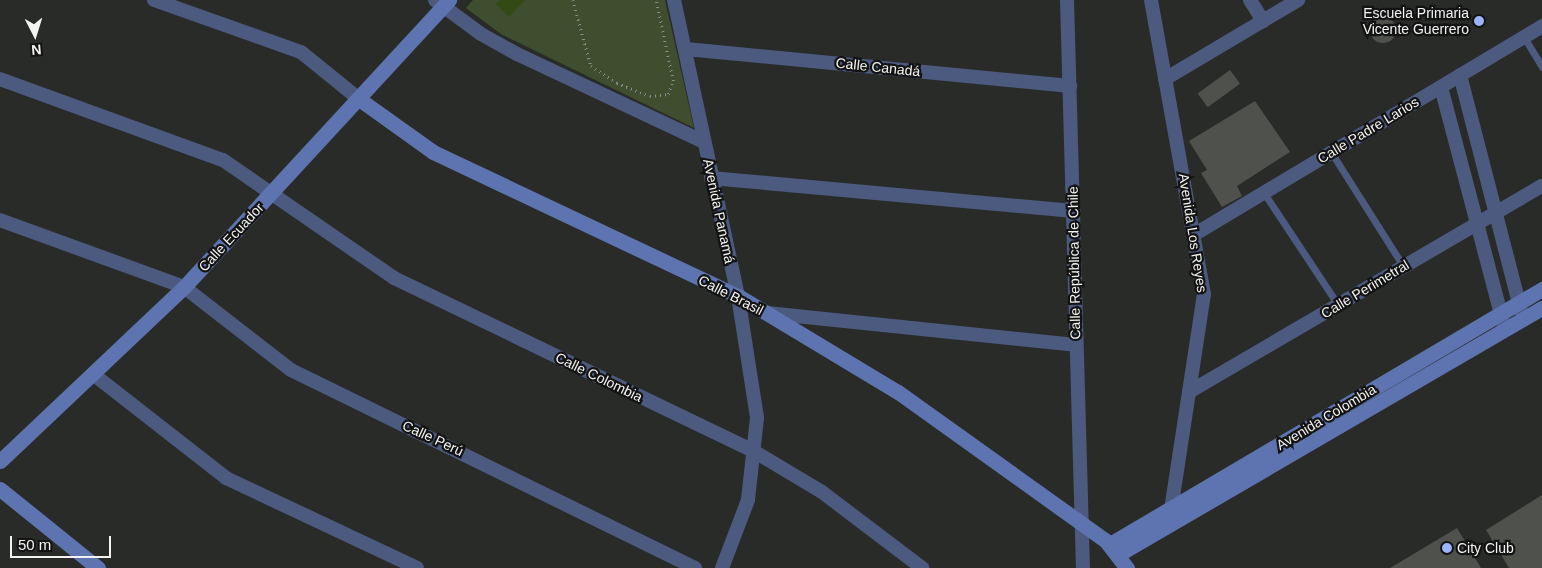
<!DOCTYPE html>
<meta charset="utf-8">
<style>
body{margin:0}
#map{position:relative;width:1542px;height:568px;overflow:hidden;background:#292b28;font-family:Arial,sans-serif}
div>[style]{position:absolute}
.green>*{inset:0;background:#3f4e2e}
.water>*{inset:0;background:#344a14}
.building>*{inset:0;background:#4f514d;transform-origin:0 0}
.round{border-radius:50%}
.path>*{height:2.5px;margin-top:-1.25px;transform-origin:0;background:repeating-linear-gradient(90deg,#8c8d8b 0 1px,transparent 0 5px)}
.lane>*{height:7px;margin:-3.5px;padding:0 3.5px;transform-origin:3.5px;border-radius:3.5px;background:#4c5a80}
.street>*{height:14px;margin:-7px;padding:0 7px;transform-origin:7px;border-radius:7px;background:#4c5a80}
.secondary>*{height:15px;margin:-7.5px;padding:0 7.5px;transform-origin:7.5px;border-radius:7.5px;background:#5e74b0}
.dots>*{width:14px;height:14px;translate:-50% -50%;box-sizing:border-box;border:2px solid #121312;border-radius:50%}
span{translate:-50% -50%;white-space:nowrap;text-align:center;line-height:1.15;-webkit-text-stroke:4.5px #121312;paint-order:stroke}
.poi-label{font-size:14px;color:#f3f4f2}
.right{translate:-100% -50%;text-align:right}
.left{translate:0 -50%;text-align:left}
.street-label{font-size:14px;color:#f3f4f2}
.north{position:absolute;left:10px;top:10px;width:50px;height:50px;-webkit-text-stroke:4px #121312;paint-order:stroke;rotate:175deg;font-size:14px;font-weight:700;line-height:20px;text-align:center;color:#f3f4f2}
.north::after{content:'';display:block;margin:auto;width:18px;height:22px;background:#f3f4f2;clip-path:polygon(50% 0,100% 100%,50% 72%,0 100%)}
.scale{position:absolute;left:10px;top:536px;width:101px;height:22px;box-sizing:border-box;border:2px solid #f3f4f2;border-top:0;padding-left:6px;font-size:15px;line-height:18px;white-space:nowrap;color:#f3f4f2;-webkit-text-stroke:4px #121312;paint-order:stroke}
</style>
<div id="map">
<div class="green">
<div style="clip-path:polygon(473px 0,665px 0,694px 128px,501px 34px,466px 8px)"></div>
</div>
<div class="water">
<div style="clip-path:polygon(500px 0,525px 0,509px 17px,496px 4px)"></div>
</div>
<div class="building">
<div class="round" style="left:1370px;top:17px;width:26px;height:26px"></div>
<div style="left:1230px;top:70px;width:17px;height:40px;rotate:54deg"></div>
<div style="clip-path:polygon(1255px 101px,1290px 152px,1237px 186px,1242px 196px,1222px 207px,1201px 173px,1207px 170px,1189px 141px)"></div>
<div style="clip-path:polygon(1542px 495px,1542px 568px,1509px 568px,1486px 530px)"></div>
<div style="clip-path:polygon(1457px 528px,1481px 568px,1390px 568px)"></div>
</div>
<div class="path">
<div style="left:573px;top:0;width:68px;rotate:74.7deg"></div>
<div style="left:591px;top:66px;width:31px;rotate:33deg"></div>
<div style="left:617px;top:83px;width:35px;rotate:22deg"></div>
<div style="left:650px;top:96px;width:18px;rotate:-6deg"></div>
<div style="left:668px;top:94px;width:14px;rotate:-69deg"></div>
<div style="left:673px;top:81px;width:83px;rotate:-101.9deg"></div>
</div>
<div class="lane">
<div style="left:1524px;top:37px;width:35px;rotate:59deg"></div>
<div style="left:1331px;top:152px;width:135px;rotate:57.7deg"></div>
<div style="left:1264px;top:193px;width:134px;rotate:56.5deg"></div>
</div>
<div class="street">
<div style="left:154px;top:0;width:156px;rotate:19.5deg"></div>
<div style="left:301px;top:52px;width:75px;rotate:39deg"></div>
<div style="left:435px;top:0;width:57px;rotate:36.5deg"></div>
<div style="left:481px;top:34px;width:41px;rotate:29.1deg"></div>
<div style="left:517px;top:54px;width:207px;rotate:25.2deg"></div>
<div style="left:674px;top:0;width:303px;rotate:77.8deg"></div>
<div style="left:738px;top:296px;width:123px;rotate:81.1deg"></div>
<div style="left:757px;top:418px;width:82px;rotate:96.3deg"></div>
<div style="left:748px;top:500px;width:73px;rotate:110.9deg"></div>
<div style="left:1067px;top:0;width:568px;rotate:88.39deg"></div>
<div style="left:1151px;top:0;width:299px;rotate:79.8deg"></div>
<div style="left:1204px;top:294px;width:226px;rotate:98.7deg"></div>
<div style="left:1250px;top:0;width:25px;rotate:58deg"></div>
<div style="left:686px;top:49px;width:386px;rotate:5.5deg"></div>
<div style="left:1460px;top:75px;width:244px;rotate:75.5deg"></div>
<div style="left:0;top:79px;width:237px;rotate:20deg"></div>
<div style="left:223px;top:160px;width:208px;rotate:34.6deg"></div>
<div style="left:394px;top:278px;width:401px;rotate:25.7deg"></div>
<div style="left:755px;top:452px;width:78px;rotate:30.8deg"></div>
<div style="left:822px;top:492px;width:126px;rotate:37.2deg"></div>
<div style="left:1165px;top:79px;width:155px;rotate:-30.7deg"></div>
<div style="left:1441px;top:87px;width:251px;rotate:75.2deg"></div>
<div style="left:711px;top:178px;width:364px;rotate:5.2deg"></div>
<div style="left:0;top:220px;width:196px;rotate:20deg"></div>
<div style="left:184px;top:287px;width:135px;rotate:37.8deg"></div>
<div style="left:291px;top:370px;width:450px;rotate:26.1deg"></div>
<div style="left:1195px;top:234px;width:405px;rotate:-30.9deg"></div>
<div style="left:767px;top:313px;width:310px;rotate:5.9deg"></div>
<div style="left:93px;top:374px;width:169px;rotate:38deg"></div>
<div style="left:226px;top:478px;width:211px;rotate:25.2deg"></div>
<div style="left:1189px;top:392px;width:409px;rotate:-30.3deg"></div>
</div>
<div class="secondary">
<div style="left:359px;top:99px;width:91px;rotate:35.6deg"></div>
<div style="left:433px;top:152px;width:337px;rotate:25.3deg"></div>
<div style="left:738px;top:296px;width:187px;rotate:31deg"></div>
<div style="left:898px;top:392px;width:254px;rotate:35.6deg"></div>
<div style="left:1105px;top:540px;width:36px;rotate:52deg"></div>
<div style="left:0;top:461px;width:253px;rotate:-43.4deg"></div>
<div style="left:184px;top:287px;width:391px;rotate:-47.3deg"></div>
<div style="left:0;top:489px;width:126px;rotate:38.9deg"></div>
<div style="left:1110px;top:544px;width:502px;rotate:-30.55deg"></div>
<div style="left:1119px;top:554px;width:489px;rotate:-30.2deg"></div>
</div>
<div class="dots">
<div style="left:1479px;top:21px;background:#9ab5fd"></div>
<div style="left:1447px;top:548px;background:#9ab5fd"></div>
</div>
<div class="poi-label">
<span class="right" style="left:1469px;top:21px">Escuela Primaria<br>Vicente Guerrero</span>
<span class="left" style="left:1457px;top:548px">City Club</span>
</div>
<div class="street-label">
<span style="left:878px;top:67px;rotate:6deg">Calle Canadá</span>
<span style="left:1368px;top:130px;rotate:-31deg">Calle Padre Larios</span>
<span style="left:719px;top:211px;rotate:78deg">Avenida Panamá</span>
<span style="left:1193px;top:233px;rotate:81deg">Avenida Los Reyes</span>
<span style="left:231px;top:237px;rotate:-47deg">Calle Ecuador</span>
<span style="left:1074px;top:263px;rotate:-91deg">Calle República de Chile</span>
<span style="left:1365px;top:289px;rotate:-31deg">Calle Perimetral</span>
<span style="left:731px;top:295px;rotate:27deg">Calle Brasil</span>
<span style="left:599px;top:377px;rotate:26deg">Calle Colombia</span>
<span style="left:1326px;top:417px;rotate:-31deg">Avenida Colombia</span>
<span style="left:433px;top:438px;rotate:25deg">Calle Perú</span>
</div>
<div class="north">N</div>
<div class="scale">50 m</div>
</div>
